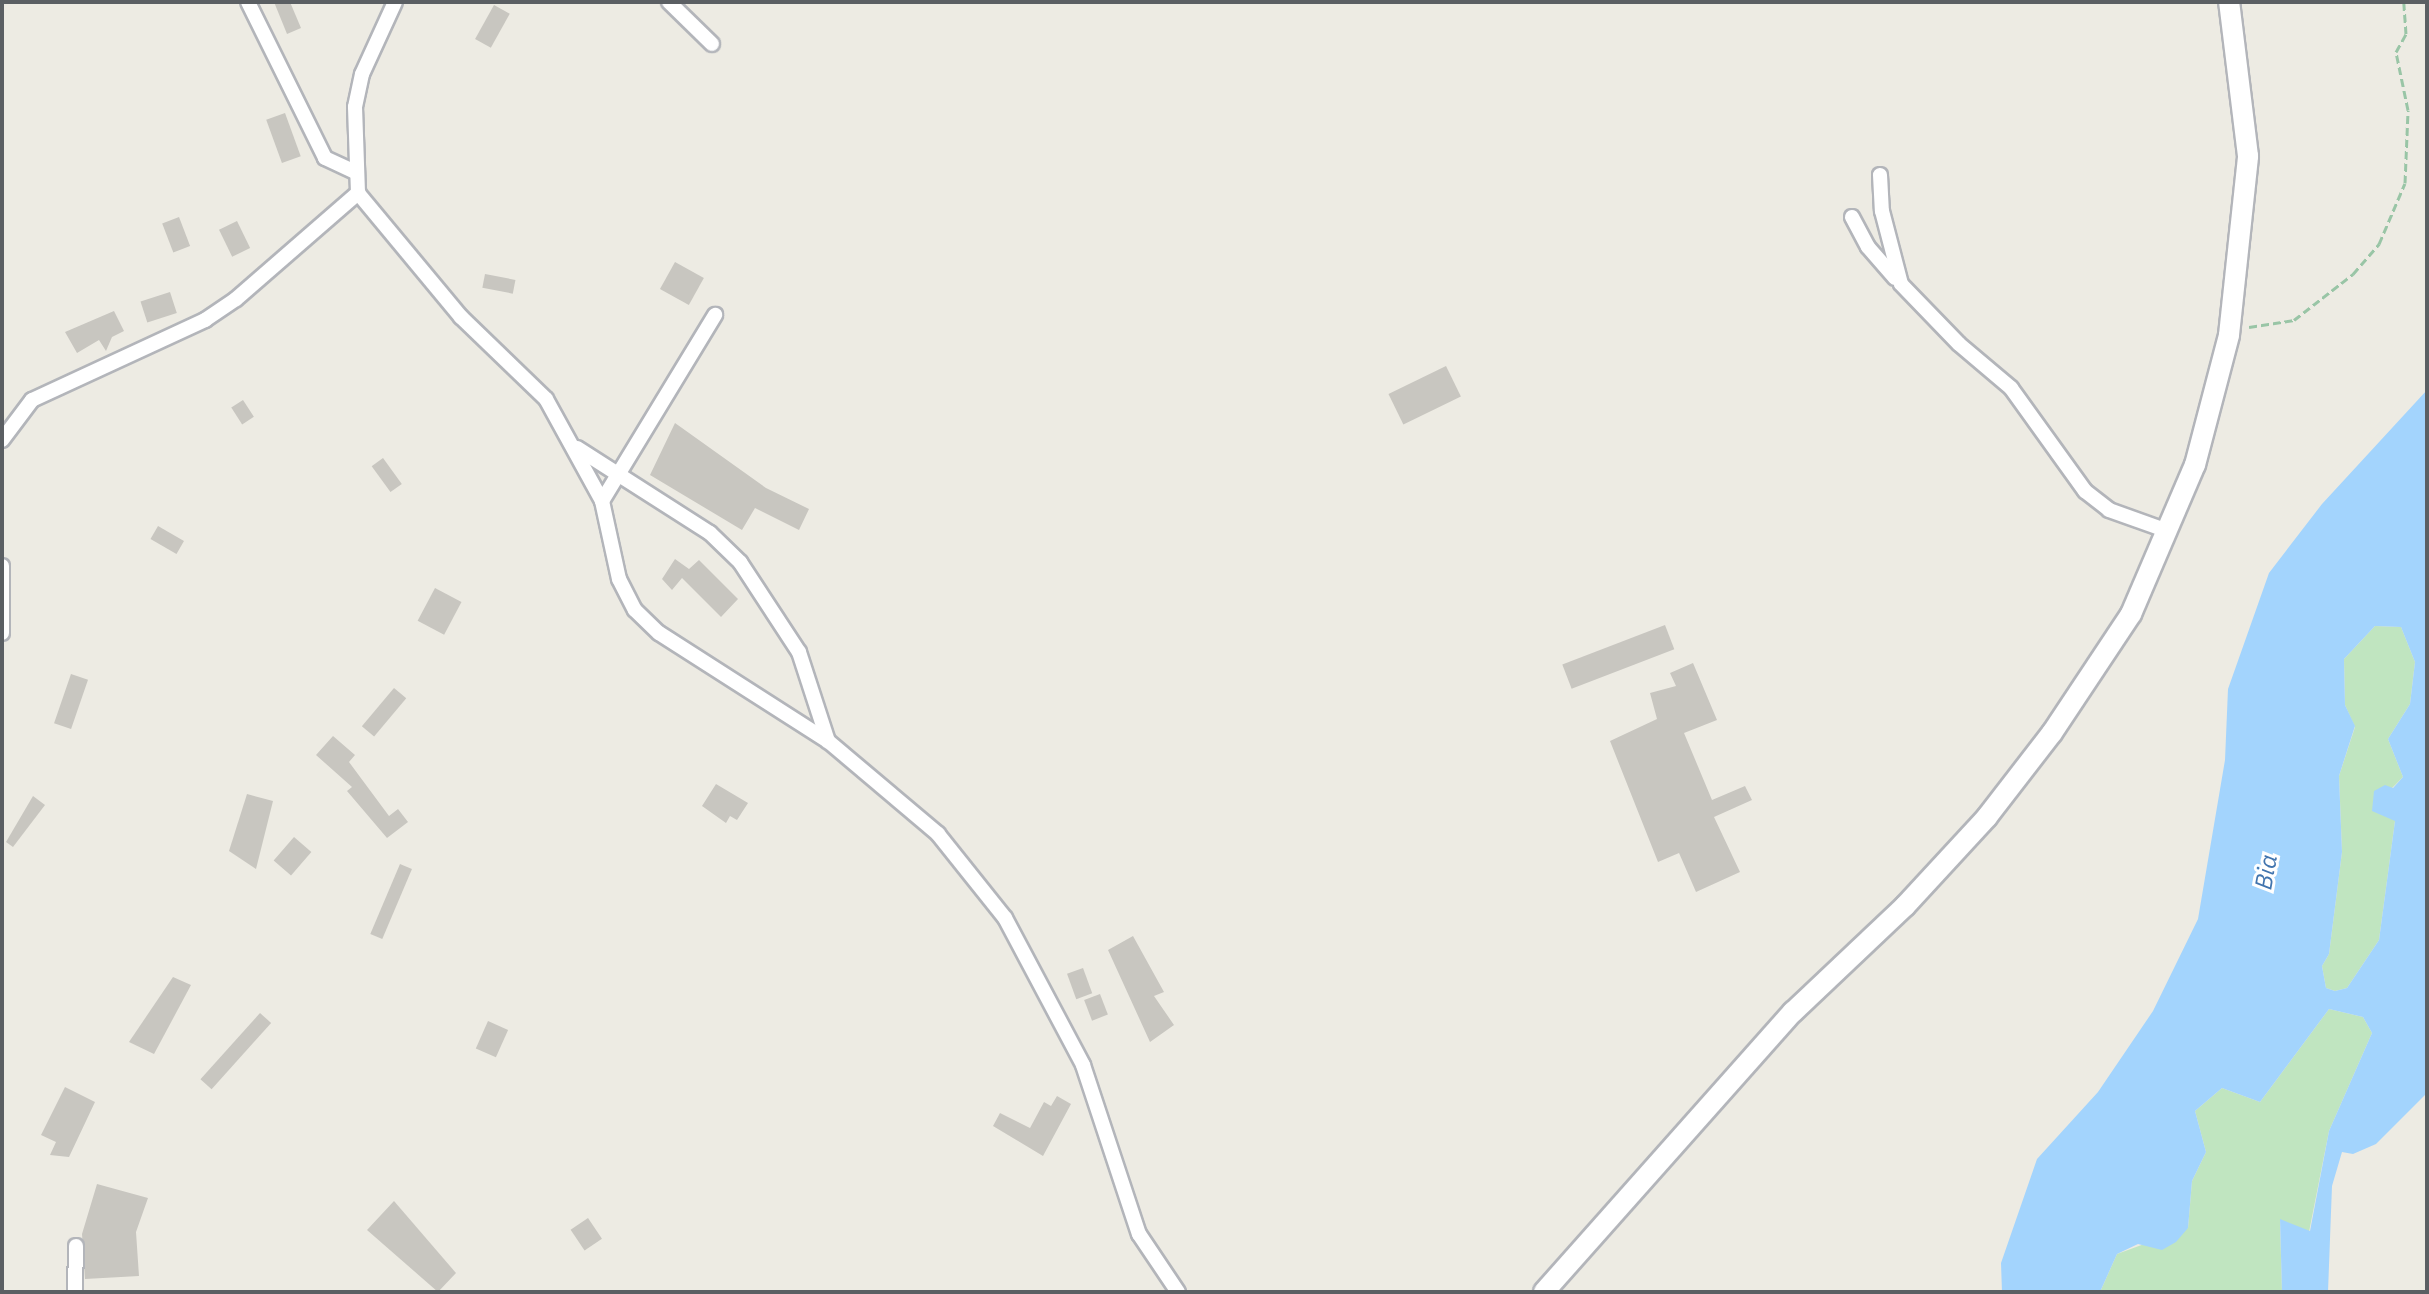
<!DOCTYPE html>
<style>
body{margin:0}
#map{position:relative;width:2429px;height:1294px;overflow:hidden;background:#edebe3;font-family:"IBM Plex Sans",sans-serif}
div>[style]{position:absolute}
.green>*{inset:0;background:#c0e5c0}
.water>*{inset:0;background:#a3d4fd}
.building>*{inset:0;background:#c8c6c0;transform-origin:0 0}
.path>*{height:3px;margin-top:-1.5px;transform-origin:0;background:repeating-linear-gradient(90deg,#99c5a6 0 8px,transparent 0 12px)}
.roads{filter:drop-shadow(2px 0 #b3b5ba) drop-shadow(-2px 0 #b3b5ba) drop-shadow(0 2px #b3b5ba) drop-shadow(0 -2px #b3b5ba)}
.street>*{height:14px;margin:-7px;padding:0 7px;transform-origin:7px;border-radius:7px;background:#fff}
.secondary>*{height:20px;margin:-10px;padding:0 10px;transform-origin:10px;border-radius:10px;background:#fff}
span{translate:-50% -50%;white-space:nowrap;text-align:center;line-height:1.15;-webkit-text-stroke:6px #fff;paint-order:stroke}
.water-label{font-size:24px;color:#4174ae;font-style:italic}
.frame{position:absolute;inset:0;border:4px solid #5b5f63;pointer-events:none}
</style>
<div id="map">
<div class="green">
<div style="clip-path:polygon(2375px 626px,2401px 627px,2415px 662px,2410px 704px,2388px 739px,2403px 777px,2392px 788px,2395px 821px,2379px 940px,2347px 988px,2335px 991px,2326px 988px,2322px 966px,2329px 954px,2342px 852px,2339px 776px,2355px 727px,2345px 705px,2344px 659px)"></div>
<div style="clip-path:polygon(2329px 1009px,2363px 1017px,2372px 1033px,2329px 1131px,2309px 1232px,2280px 1220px,2282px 1292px,2100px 1292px,2117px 1254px,2188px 1228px,2192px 1181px,2206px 1152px,2195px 1111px,2222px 1088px,2260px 1102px)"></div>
</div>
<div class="water">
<div style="clip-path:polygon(evenodd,2427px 390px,2427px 1093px,2376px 1144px,2353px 1154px,2342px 1152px,2332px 1186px,2328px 1292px,2282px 1292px,2280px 1219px,2310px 1231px,2329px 1131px,2372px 1033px,2363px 1017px,2329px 1009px,2260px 1102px,2222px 1088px,2195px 1111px,2206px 1152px,2192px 1181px,2188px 1228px,2176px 1242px,2162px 1250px,2138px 1244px,2117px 1254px,2100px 1292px,2002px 1292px,2001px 1263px,2037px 1159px,2098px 1092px,2153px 1011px,2198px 919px,2225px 760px,2228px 689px,2269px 573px,2322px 504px,2427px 390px,2375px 626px,2401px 627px,2415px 662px,2410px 704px,2388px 739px,2403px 777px,2393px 788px,2385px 785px,2374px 791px,2372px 811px,2395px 821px,2379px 940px,2347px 988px,2335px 991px,2326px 988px,2322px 966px,2329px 954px,2342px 852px,2339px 776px,2355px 726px,2345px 705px,2344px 659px,2375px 626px)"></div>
</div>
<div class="building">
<div style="clip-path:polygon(274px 2px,290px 2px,301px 28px,287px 34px)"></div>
<div style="left:494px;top:5px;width:18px;height:39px;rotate:29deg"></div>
<div style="left:285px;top:113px;width:46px;height:20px;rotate:70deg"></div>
<div style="left:179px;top:217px;width:31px;height:18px;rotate:69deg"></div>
<div style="left:237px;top:221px;width:30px;height:20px;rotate:64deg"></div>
<div style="left:675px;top:262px;width:33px;height:31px;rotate:29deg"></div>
<div style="left:485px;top:274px;width:31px;height:14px;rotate:11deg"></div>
<div style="left:170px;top:292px;width:22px;height:31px;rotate:72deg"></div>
<div style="clip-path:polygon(114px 311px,124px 331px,112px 337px,106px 351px,99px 340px,77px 353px,65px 332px)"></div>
<div style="left:1446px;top:366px;width:34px;height:64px;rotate:64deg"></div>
<div style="left:243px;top:400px;width:20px;height:14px;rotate:57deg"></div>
<div style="clip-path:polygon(675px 423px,766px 488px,809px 509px,799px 530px,755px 508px,742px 530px,650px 475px)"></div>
<div style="left:383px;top:458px;width:32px;height:14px;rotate:54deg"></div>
<div style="left:158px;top:526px;width:30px;height:15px;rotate:30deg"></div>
<div style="clip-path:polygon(675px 559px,689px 569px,699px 560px,738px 599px,721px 617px,682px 578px,672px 590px,662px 579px)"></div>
<div style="left:435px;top:588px;width:30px;height:37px;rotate:28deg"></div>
<div style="left:1665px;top:625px;width:26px;height:110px;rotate:69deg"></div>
<div style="clip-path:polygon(1693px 663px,1717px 720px,1684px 733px,1712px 800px,1745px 786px,1752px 800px,1714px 817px,1740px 872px,1696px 892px,1679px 853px,1658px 862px,1610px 741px,1657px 719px,1650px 693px,1676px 686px,1670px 673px)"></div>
<div style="left:71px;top:674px;width:18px;height:52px;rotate:19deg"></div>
<div style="left:394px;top:688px;width:16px;height:50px;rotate:40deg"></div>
<div style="clip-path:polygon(333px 736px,355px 755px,349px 762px,389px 816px,398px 809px,408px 822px,387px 838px,347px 791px,352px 787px,316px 755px)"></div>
<div style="clip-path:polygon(716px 784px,748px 803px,737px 820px,730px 816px,726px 823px,702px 806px)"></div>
<div style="clip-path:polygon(247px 794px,273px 801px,256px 869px,229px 851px)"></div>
<div style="clip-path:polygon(33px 796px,45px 805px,13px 847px,6px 842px)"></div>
<div style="left:294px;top:837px;width:23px;height:31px;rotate:41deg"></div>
<div style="left:400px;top:864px;width:13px;height:76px;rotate:23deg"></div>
<div style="clip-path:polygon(1133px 936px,1164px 992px,1154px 996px,1174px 1025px,1150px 1042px,1108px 950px)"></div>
<div style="left:1083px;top:968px;width:27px;height:17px;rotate:70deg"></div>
<div style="clip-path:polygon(173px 977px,191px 985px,154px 1054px,129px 1042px)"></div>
<div style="left:1100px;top:994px;width:22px;height:17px;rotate:69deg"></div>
<div style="left:260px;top:1013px;width:15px;height:89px;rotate:42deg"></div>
<div style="left:488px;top:1021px;width:22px;height:30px;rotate:24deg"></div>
<div style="clip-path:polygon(65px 1087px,95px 1102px,69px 1157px,50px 1155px,56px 1142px,41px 1135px)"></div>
<div style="clip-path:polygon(1057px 1096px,1071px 1104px,1043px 1156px,993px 1126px,1000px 1113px,1030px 1128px,1044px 1102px,1051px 1106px)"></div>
<div style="clip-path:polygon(97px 1184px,148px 1198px,136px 1232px,139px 1276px,85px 1279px,82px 1234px)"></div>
<div style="clip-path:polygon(394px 1201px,456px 1273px,438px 1292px,367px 1230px)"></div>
<div style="left:588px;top:1218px;width:25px;height:21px;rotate:56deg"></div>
</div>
<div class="path">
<div style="left:2249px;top:327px;width:46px;rotate:-8.8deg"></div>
<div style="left:2294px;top:320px;width:75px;rotate:-37.9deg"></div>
<div style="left:2353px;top:274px;width:40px;rotate:-49deg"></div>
<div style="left:2379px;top:244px;width:66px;rotate:-66.9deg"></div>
<div style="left:2405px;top:183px;width:73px;rotate:-87.6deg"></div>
<div style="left:2408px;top:110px;width:59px;rotate:-101.7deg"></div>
<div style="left:2396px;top:52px;width:21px;rotate:-61deg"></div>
<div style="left:2406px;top:34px;width:32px;rotate:-94deg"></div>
</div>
<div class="roads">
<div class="street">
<div style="left:248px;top:2px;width:174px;rotate:63.7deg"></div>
<div style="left:325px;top:158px;width:33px;rotate:25deg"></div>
<div style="left:395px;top:2px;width:79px;rotate:114.6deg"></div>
<div style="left:362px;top:74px;width:34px;rotate:102deg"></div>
<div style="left:355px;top:107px;width:86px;rotate:88deg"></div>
<div style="left:358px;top:193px;width:161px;rotate:50.3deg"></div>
<div style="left:461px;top:317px;width:118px;rotate:44deg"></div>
<div style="left:546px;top:399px;width:116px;rotate:61.2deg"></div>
<div style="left:602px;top:501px;width:80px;rotate:77.7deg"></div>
<div style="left:619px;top:579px;width:35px;rotate:63deg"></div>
<div style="left:635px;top:610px;width:33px;rotate:44deg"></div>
<div style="left:659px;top:633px;width:201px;rotate:32.6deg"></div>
<div style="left:828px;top:741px;width:144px;rotate:40.2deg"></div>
<div style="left:938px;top:834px;width:107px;rotate:51.4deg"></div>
<div style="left:1005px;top:918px;width:166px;rotate:62deg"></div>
<div style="left:1083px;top:1065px;width:178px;rotate:71.7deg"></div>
<div style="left:1139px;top:1234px;width:70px;rotate:56.1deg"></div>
<div style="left:669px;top:2px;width:60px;rotate:44.3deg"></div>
<div style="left:1880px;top:175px;width:36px;rotate:87deg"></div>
<div style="left:1882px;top:211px;width:75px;rotate:75.4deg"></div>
<div style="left:1901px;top:284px;width:83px;rotate:46deg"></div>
<div style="left:1959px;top:344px;width:68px;rotate:40.2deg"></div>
<div style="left:2011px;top:388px;width:127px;rotate:54.3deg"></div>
<div style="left:2085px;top:491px;width:31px;rotate:38deg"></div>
<div style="left:2109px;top:510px;width:63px;rotate:19.6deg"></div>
<div style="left:1852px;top:217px;width:34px;rotate:62deg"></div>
<div style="left:1868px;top:247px;width:41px;rotate:48.9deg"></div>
<div style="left:2px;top:440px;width:50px;rotate:-53.1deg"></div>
<div style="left:32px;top:400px;width:191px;rotate:-24.8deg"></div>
<div style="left:205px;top:320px;width:37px;rotate:-34deg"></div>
<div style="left:236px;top:299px;width:162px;rotate:-41deg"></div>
<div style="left:577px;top:448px;width:158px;rotate:32.6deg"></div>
<div style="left:710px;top:533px;width:42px;rotate:44deg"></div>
<div style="left:740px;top:562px;width:108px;rotate:56.8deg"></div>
<div style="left:799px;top:652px;width:94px;rotate:72deg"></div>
<div style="left:602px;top:501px;width:218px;rotate:-58.7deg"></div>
<div style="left:2px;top:566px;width:67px;rotate:90deg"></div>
<div style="left:75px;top:1292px;width:46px;rotate:-88.8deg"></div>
</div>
<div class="secondary">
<div style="left:1544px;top:1292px;width:375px;rotate:-48.4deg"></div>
<div style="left:1793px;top:1012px;width:154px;rotate:-43.4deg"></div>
<div style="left:1905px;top:906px;width:121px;rotate:-47.3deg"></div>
<div style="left:1987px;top:817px;width:106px;rotate:-52.3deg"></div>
<div style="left:2052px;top:733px;width:143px;rotate:-56.4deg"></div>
<div style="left:2131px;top:614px;width:162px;rotate:-66.8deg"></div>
<div style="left:2195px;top:465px;width:134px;rotate:-75.3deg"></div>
<div style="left:2229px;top:335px;width:180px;rotate:-83.9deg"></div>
<div style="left:2248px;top:156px;width:155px;rotate:-97deg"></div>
</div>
</div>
<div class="water-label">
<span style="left:2266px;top:872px;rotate:-80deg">Bia</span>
</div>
<div class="frame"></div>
</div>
